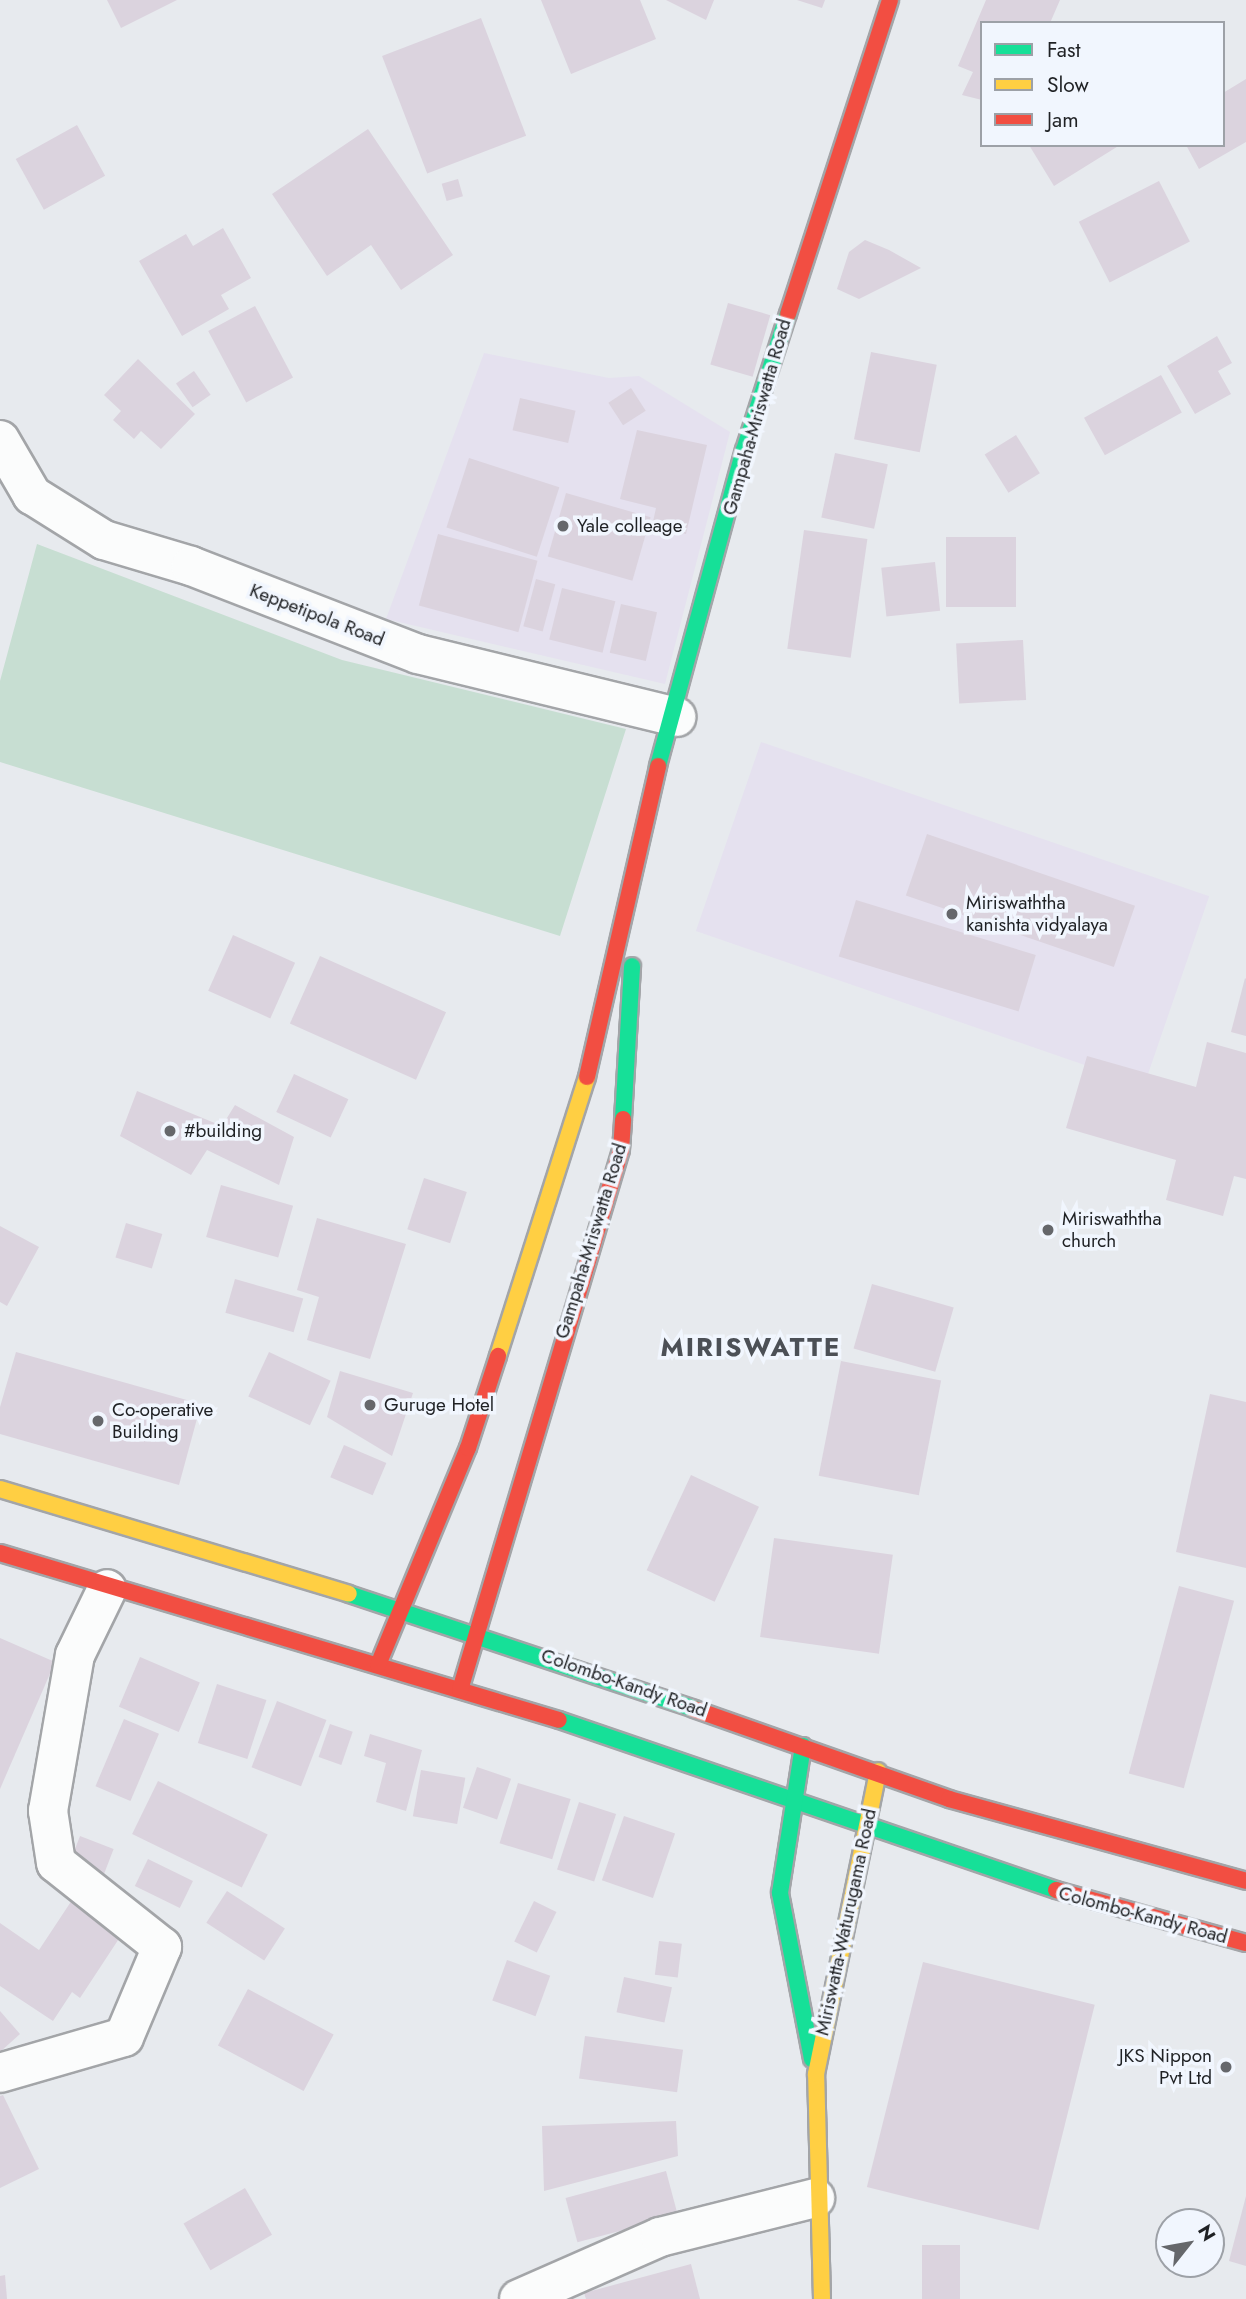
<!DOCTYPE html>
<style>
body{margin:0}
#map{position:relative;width:1246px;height:2299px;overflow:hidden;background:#e7eaee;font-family:Jost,sans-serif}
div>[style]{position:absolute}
.education>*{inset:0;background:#e5e1ef;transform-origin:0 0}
.green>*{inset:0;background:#c7ded2}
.building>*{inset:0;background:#dbd3de;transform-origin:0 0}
.roads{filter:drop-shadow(2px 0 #a3a5a8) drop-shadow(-2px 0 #a3a5a8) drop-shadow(0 2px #a3a5a8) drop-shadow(0 -2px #a3a5a8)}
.street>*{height:38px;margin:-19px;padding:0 19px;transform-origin:19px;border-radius:19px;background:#fbfcfc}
.fast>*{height:16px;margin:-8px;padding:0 8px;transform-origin:8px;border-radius:8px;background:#16e098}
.slow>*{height:16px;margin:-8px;padding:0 8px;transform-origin:8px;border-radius:8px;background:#ffcf43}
.jam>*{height:16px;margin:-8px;padding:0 8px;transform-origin:8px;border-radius:8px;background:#f24e42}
.dots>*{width:19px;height:19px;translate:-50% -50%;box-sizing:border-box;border:4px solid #f1f6fe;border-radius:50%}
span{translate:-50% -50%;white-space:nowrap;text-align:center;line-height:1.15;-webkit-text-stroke:7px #f1f6fe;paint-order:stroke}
.street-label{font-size:19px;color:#1f2124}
.poi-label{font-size:19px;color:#1f2124}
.left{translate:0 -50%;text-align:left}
.right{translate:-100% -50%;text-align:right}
.district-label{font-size:26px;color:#4c5056;font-weight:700;letter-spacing:2px}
.legend{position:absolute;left:980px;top:21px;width:245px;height:126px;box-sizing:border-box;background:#f1f6fe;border:2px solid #9da1a7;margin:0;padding:9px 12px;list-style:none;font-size:21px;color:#1f2124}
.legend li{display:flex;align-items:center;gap:14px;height:35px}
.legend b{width:35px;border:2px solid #9da1a7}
.north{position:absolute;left:1155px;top:2208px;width:70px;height:70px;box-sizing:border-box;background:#f1f6fe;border:2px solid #9da1a7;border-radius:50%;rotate:59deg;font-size:19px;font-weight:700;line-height:28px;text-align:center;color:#1f2124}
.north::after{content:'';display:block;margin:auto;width:24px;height:32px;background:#65676b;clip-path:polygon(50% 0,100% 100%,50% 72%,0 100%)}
</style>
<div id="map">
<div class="education">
<div style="clip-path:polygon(484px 353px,609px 378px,639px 376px,730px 432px,665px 684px,386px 619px)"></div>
<div style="left:761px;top:742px;width:474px;height:200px;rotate:19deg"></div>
</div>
<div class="green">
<div style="clip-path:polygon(37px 544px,342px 660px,626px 729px,560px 936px,0 762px,0 681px)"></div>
</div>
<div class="building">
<div style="clip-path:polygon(107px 0,177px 0,121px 28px)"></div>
<div style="clip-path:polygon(541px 0,640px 0,656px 39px,571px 74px)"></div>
<div style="clip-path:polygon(666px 0,714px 0,706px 20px)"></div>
<div style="clip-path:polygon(797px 0,825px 0,822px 8px)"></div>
<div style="clip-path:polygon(986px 0,1060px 0,1050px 23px,982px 23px,982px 100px,962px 95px,973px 72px,958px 66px)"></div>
<div style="left:481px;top:18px;width:126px;height:106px;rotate:69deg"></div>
<div style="clip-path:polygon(1246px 79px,1246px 142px,1199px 169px,1186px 145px,1223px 145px,1223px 93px)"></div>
<div style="left:77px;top:125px;width:58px;height:70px;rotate:61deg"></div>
<div style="clip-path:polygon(368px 129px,453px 255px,401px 290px,371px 245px,327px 276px,272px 194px)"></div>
<div style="clip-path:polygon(1029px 145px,1120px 145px,1054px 186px)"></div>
<div style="left:458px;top:179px;width:18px;height:17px;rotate:74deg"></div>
<div style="left:1159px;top:181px;width:68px;height:90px;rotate:63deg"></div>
<div style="clip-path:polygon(223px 228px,251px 278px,221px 295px,229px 309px,182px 336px,139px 261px,186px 234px,193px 246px)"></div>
<div style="clip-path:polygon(865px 240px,889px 250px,921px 268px,859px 299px,837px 289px,849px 252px)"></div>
<div style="left:728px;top:303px;width:44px;height:64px;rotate:16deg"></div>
<div style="left:255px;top:306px;width:81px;height:53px;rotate:62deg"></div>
<div style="clip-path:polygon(1217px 336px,1232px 363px,1218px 371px,1231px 394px,1195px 414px,1167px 366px)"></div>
<div style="left:871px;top:352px;width:67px;height:89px;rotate:11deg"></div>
<div style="clip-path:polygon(138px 359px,195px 414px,161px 449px,141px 431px,134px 439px,113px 420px,121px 411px,104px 395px)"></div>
<div style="left:194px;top:371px;width:29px;height:22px;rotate:55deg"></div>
<div style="left:1161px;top:375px;width:43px;height:88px;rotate:61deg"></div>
<div style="left:631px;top:388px;width:27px;height:27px;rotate:57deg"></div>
<div style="left:520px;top:398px;width:57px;height:33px;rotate:13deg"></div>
<div style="clip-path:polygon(637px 430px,707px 445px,686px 534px,652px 526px,656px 508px,620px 499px)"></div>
<div style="left:1016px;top:435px;width:45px;height:37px;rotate:58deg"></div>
<div style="left:835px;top:453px;width:54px;height:66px;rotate:12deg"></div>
<div style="left:469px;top:458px;width:95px;height:73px;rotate:18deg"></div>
<div style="left:566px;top:493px;width:88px;height:66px;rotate:16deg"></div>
<div style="left:804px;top:530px;width:64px;height:120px;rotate:8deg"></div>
<div style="left:438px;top:534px;width:103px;height:74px;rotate:15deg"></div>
<div style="left:946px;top:537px;width:70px;height:70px"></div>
<div style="left:935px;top:562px;width:49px;height:54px;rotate:84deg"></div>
<div style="left:536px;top:579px;width:20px;height:49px;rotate:15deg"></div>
<div style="left:562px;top:588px;width:55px;height:53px;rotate:14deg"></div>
<div style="left:621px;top:604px;width:37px;height:50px;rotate:13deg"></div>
<div style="left:1023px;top:640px;width:60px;height:67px;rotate:87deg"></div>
<div style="left:927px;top:834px;width:220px;height:65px;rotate:19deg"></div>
<div style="left:856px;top:900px;width:188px;height:59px;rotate:17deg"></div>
<div style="left:233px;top:935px;width:68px;height:61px;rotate:24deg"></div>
<div style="left:320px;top:956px;width:138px;height:74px;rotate:24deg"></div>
<div style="clip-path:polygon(1245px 978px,1246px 979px,1246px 1036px,1231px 1032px)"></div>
<div style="clip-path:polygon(1207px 1042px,1246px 1053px,1246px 1179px,1234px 1176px,1223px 1216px,1166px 1200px,1176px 1160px,1066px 1128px,1087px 1056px,1196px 1087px)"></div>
<div style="left:294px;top:1074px;width:60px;height:42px;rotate:25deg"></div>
<div style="clip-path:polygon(137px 1091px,222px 1126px,235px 1105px,294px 1137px,279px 1185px,207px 1150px,191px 1175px,120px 1136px)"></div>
<div style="left:424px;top:1178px;width:45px;height:54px;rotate:18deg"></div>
<div style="left:221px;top:1185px;width:75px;height:54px;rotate:16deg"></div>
<div style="clip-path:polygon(317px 1218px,406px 1244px,370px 1359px,307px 1340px,319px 1297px,297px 1290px)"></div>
<div style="left:126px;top:1223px;width:38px;height:36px;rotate:17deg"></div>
<div style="clip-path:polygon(0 1226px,39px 1247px,7px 1306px,0 1302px)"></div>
<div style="left:235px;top:1279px;width:71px;height:35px;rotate:16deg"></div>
<div style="left:872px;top:1284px;width:85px;height:67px;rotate:16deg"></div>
<div style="clip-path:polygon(16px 1352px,201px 1404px,179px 1485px,0 1434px,0 1407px)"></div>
<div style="left:269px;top:1352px;width:68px;height:49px;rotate:25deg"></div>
<div style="left:841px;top:1361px;width:102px;height:117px;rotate:11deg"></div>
<div style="clip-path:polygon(340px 1371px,413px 1393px,392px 1456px,327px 1417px)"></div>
<div style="clip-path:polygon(1210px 1394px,1246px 1402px,1246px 1568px,1176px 1552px)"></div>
<div style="left:344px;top:1445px;width:46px;height:35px;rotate:23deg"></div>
<div style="left:691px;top:1475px;width:75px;height:105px;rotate:25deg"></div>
<div style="left:774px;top:1538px;width:120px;height:100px;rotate:8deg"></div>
<div style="left:1179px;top:1586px;width:57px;height:194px;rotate:15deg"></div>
<div style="clip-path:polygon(0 1638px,55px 1662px,0 1789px)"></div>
<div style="left:140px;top:1657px;width:65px;height:54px;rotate:23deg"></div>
<div style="left:217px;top:1684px;width:52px;height:62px;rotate:18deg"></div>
<div style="left:277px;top:1701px;width:53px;height:71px;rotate:21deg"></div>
<div style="left:124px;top:1719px;width:38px;height:73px;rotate:23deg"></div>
<div style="left:330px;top:1724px;width:24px;height:35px;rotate:19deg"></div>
<div style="clip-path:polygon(370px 1734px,422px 1750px,406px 1811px,376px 1802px,386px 1763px,364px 1756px)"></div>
<div style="left:477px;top:1767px;width:36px;height:43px;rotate:19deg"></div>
<div style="left:421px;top:1770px;width:45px;height:47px;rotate:10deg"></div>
<div style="left:158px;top:1781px;width:122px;height:59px;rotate:26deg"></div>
<div style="left:518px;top:1783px;width:55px;height:63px;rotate:17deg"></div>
<div style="left:579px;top:1802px;width:39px;height:71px;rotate:18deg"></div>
<div style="left:624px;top:1816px;width:54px;height:68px;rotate:19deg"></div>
<div style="left:80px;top:1836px;width:36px;height:30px;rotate:21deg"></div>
<div style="left:148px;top:1859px;width:50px;height:30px;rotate:26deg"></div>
<div style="left:227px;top:1891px;width:69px;height:38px;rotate:33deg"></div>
<div style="clip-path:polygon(76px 1894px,126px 1928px,80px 1998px,72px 1992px,53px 2021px,0 1986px,0 1923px,39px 1950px)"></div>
<div style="left:534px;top:1901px;width:25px;height:45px;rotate:26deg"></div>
<div style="left:659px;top:1941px;width:23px;height:34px;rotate:7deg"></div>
<div style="left:507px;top:1960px;width:46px;height:43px;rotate:20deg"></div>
<div style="left:923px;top:1962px;width:177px;height:232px;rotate:14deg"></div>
<div style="left:624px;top:1977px;width:49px;height:36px;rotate:12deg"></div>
<div style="left:248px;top:1989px;width:97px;height:64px;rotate:28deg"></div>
<div style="clip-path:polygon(0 2011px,20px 2034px,0 2052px)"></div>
<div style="left:585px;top:2036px;width:99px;height:43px;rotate:8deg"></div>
<div style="clip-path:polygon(3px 2095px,39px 2169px,0 2188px,0 2096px)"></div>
<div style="clip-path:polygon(676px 2121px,678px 2156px,544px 2191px,542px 2126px)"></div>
<div style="left:666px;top:2171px;width:46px;height:104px;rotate:75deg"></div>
<div style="left:245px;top:2188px;width:54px;height:71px;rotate:60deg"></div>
<div style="clip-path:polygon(1246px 2196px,1246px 2266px,1229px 2261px)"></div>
<div style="left:922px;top:2245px;width:38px;height:54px"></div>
<div style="clip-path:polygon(691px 2264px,700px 2299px,586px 2299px,584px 2293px)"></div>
<div style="clip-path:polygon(5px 2275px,7px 2299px,0 2299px,0 2276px)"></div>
</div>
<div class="roads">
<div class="street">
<div style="left:0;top:440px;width:64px;rotate:59.8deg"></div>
<div style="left:32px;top:495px;width:85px;rotate:32deg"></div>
<div style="left:104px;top:540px;width:91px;rotate:16.6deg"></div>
<div style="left:191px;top:566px;width:243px;rotate:21.2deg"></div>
<div style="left:418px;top:654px;width:266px;rotate:13.7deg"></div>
<div style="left:0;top:2073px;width:129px;rotate:-16.2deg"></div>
<div style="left:124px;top:2037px;width:98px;rotate:-67.1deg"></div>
<div style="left:162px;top:1947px;width:135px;rotate:-141.6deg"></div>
<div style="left:56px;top:1863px;width:53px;rotate:-98.7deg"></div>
<div style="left:48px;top:1811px;width:158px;rotate:-80.2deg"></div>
<div style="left:75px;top:1655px;width:73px;rotate:-64.1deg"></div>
<div style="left:519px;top:2299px;width:154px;rotate:-23.7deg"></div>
<div style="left:660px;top:2237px;width:160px;rotate:-14.1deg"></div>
</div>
<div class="fast">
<div style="left:658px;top:766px;width:327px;rotate:-74.8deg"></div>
<div style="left:744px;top:450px;width:143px;rotate:-72.1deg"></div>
<div style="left:623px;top:1119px;width:153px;rotate:-86.6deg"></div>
<div style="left:349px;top:1594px;width:364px;rotate:18.4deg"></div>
<div style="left:559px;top:1720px;width:525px;rotate:18.88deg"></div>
<div style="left:803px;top:1746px;width:149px;rotate:98.9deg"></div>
<div style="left:780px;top:1893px;width:169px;rotate:79.1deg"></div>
</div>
<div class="slow">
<div style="left:498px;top:1356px;width:293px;rotate:-72.3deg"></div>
<div style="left:0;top:1489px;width:364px;rotate:16.7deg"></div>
<div style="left:822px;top:2299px;width:225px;rotate:-91.5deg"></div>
<div style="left:816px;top:2074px;width:309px;rotate:-78.4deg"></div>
</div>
<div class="jam">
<div style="left:788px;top:314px;width:330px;rotate:-72deg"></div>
<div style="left:587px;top:1077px;width:319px;rotate:-77.1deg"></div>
<div style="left:0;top:1553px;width:583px;rotate:16.63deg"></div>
<div style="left:378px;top:1665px;width:235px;rotate:-67.5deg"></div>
<div style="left:468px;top:1448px;width:97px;rotate:-71.9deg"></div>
<div style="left:460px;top:1690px;width:563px;rotate:-73.4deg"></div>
<div style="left:621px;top:1150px;width:31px;rotate:-86deg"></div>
<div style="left:694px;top:1709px;width:270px;rotate:19.4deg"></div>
<div style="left:949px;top:1799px;width:308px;rotate:15.4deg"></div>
<div style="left:1056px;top:1890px;width:197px;rotate:15.6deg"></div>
</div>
</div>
<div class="dots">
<div style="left:563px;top:526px;background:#65676b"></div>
<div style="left:952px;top:914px;background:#65676b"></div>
<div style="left:170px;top:1131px;background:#65676b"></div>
<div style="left:1048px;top:1230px;background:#65676b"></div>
<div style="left:370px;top:1405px;background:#65676b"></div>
<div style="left:98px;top:1421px;background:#65676b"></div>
<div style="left:1226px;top:2067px;background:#65676b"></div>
</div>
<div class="street-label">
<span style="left:757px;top:417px;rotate:-74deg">Gampaha-Mriswatta Road</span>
<span style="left:317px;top:615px;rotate:21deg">Keppetipola Road</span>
<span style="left:591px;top:1241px;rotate:-73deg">Gampaha-Mriswatta Road</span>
<span style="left:624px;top:1683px;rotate:19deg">Colombo-Kandy Road</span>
<span style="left:1143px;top:1915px;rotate:15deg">Colombo-Kandy Road</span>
<span style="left:846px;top:1922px;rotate:-78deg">Miriswatta-Waturugama Road</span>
</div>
<div class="poi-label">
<span class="left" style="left:577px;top:526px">Yale colleage</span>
<span class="left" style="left:966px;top:914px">Miriswaththa<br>kanishta vidyalaya</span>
<span class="left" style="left:184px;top:1131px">#building</span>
<span class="left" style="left:1062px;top:1230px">Miriswaththa<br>church</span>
<span class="left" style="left:384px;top:1405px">Guruge Hotel</span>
<span class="left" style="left:112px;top:1421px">Co-operative<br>Building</span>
<span class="right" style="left:1212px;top:2067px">JKS Nippon<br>Pvt Ltd</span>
</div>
<div class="district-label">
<span style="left:751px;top:1348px">MIRISWATTE</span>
</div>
<ul class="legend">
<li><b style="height:9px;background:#16e098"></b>Fast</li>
<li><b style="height:9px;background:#ffcf43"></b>Slow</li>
<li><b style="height:9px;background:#f24e42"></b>Jam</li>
</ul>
<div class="north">N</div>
</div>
